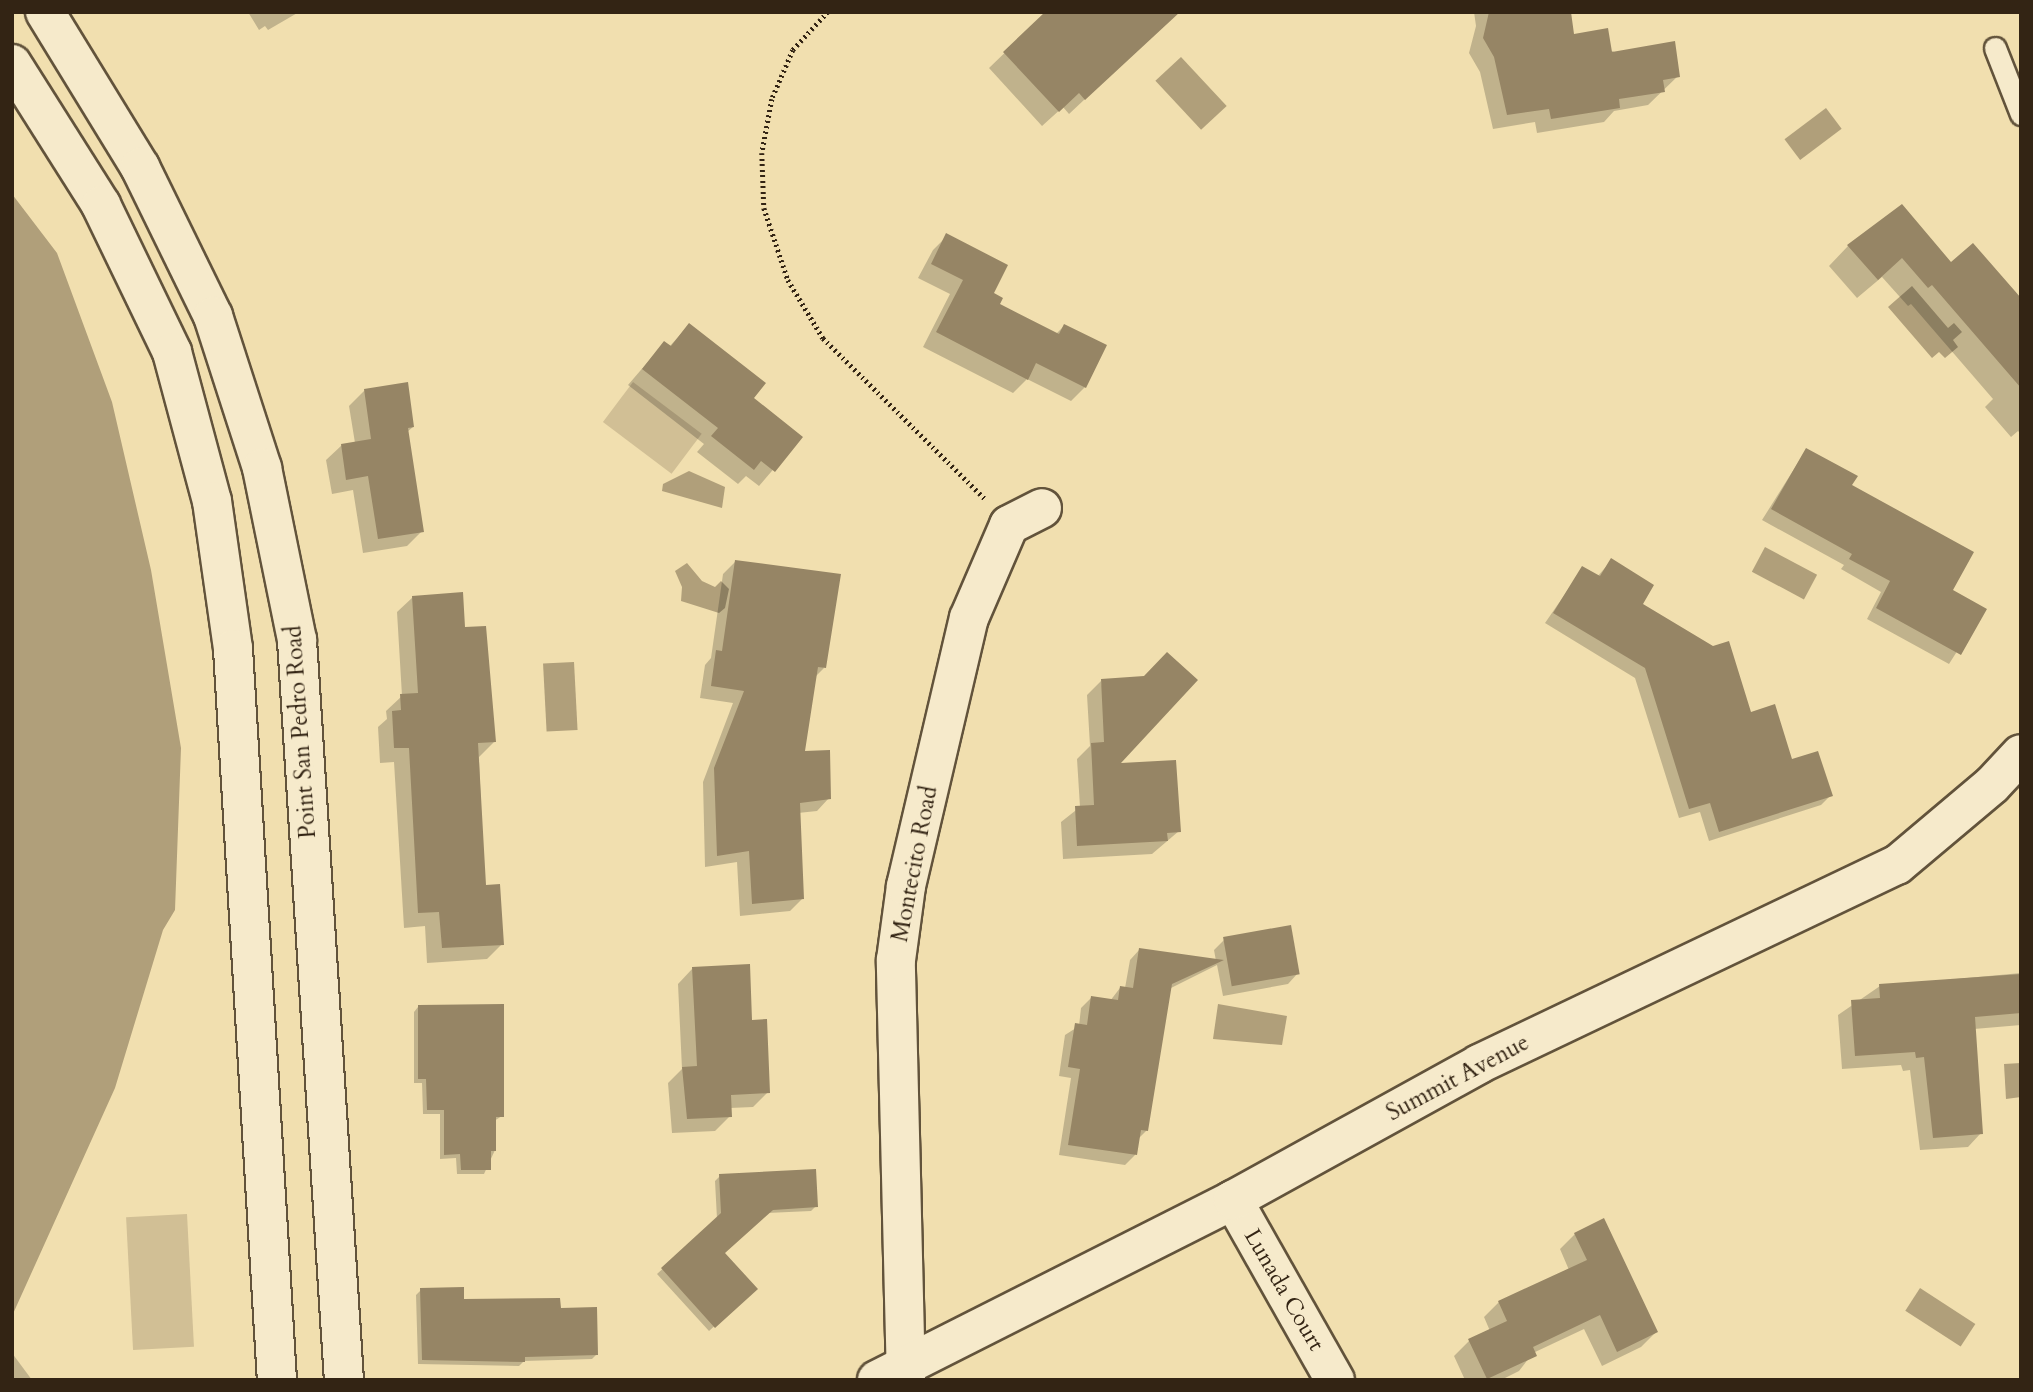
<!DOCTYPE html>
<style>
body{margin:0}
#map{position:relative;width:2033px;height:1392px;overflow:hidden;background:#f1dfaf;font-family:Cardo,serif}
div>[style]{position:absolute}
.green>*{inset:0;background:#d1bf95;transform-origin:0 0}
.water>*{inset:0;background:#b09f7a;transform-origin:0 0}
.shadow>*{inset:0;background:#0003}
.building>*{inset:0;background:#968565;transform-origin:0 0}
.path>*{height:4.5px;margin-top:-2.25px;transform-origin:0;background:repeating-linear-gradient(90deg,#332414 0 2px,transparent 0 5.5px)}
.roads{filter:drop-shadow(2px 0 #62533b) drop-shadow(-2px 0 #62533b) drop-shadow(0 2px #62533b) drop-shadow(0 -2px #62533b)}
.lane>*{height:21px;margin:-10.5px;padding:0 10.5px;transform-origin:10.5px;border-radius:10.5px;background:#f6eacb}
.street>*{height:38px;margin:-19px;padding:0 19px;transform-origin:19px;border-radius:19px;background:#f6eacb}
.secondary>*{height:38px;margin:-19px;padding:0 19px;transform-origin:19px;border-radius:19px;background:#f6eacb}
span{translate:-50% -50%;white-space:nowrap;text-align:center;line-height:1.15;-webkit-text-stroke:5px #f6eacb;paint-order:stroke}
.street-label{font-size:23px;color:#332414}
.frame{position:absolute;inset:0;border:14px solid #332414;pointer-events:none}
</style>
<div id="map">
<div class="green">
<div style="left:633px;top:382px;width:86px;height:50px;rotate:37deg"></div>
<div style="left:187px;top:1214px;width:133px;height:61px;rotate:87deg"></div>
</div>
<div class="water">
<div style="left:1181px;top:57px;width:67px;height:35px;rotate:47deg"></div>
<div style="left:1826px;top:108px;width:26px;height:52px;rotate:53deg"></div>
<div style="clip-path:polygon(12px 194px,57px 253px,112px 402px,151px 570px,181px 748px,175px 910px,163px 930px,115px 1088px,12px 1316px)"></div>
<div style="clip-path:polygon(1912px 286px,1948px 328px,1954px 323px,1962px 332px,1953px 340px,1958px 347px,1945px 358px,1939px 352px,1932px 358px,1888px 307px)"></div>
<div style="clip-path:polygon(689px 471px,725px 487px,722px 508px,662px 491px,663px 484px)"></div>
<div style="left:1765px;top:547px;width:59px;height:28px;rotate:28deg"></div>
<div style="clip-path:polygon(687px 563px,702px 581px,715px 587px,721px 581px,729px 589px,725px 608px,719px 613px,681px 601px,682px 587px,675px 571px)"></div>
<div style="left:574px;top:662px;width:68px;height:31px;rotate:87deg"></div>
<div style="clip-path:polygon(1218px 1004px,1287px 1016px,1282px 1045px,1213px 1039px)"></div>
<div style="clip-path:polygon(2021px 1063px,2021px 1097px,2006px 1099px,2004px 1064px)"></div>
<div style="left:1920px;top:1288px;width:66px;height:27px;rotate:33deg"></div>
</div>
<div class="shadow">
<div style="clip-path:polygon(248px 12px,299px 12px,268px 30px,265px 26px,259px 30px)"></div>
<div style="clip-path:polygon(1047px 12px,1178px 12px,1069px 114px,1063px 107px,1042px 126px,989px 68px)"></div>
<div style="clip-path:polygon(1474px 12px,1569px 12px,1572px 36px,1678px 76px,1648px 105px,1614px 111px,1604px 122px,1537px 133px,1535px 122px,1493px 129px,1480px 72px,1469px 53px,1476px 26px)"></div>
<div style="clip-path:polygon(947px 236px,998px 305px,1056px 334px,1064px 326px,1085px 387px,1071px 401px,1027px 379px,1013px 393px,923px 347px,950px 294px,918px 278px,933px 250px)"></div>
<div style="clip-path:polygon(1848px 246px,1951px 265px,2021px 301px,2021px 434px,2018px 431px,2011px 437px,1985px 407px,1993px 399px,1911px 304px,1908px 306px,1882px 277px,1857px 298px,1829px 266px)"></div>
<div style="clip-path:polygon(689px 325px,752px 399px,801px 437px,759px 486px,746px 476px,738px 484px,697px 452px,704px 444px,628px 385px,664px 343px,669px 347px)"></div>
<div style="clip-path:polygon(365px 390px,413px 427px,407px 432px,422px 531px,407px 546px,363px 553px,353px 490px,332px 494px,326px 460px,342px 445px,355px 443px,349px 406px)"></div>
<div style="clip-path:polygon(1806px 450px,1850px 486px,1951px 591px,1984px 609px,1949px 664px,1867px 619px,1881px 592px,1841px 569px,1844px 565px,1762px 520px)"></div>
<div style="clip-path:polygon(1611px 561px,1640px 604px,1791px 761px,1831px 795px,1821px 805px,1709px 841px,1700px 812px,1679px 818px,1635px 678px,1545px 623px,1583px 568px,1597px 577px)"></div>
<div style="clip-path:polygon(735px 562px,824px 668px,815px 677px,803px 753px,829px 798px,817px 811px,798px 813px,802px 899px,790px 911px,740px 916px,737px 862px,705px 867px,703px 782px,733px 703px,700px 698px,705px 665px,711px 658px,723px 574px)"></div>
<div style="clip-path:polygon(413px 597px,463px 629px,494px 742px,479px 757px,484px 887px,502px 944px,487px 959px,427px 963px,425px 926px,404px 928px,394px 762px,380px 763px,378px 727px,387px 719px,386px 711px,402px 696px,397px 612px)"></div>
<div style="clip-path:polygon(1101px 681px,1117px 765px,1179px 831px,1152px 854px,1063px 859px,1061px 822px,1080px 807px,1077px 759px,1090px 746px,1087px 695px)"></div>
<div style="clip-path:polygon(1224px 940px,1298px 973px,1288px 984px,1223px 996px,1217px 965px,1169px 989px,1147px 1130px,1137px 1140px,1135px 1155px,1125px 1165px,1059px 1155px,1071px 1078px,1059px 1076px,1065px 1035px,1079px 1026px,1081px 1008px,1091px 998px,1110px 1001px,1120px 988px,1125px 988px,1130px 960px,1140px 949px,1216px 961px,1214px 950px)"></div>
<div style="clip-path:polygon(693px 968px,750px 1022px,768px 1092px,753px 1107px,730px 1108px,730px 1116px,715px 1131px,672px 1133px,668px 1083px,682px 1069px,678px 984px)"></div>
<div style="clip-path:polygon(2021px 973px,2021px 1025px,1974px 1029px,1981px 1133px,1968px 1147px,1920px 1150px,1910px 1070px,1903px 1071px,1901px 1065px,1842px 1069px,1838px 1015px,1880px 986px)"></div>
<div style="clip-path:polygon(418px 1007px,502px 1116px,494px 1121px,495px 1150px,484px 1174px,457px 1174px,456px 1158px,440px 1159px,440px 1114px,423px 1114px,422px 1083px,414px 1083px,414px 1012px)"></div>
<div style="clip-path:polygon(720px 1176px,816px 1206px,811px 1211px,767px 1213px,723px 1253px,755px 1289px,709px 1331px,657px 1274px,717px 1219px,715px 1181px)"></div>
<div style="clip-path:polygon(1575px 1234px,1656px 1332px,1641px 1347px,1602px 1366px,1584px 1329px,1533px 1353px,1519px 1371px,1501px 1380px,1465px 1380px,1454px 1356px,1469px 1341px,1490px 1331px,1484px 1317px,1499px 1302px,1569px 1270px,1560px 1249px)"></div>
<div style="clip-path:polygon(421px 1290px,462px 1301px,559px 1310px,596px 1355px,592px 1359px,524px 1361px,519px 1366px,418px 1364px,416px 1295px)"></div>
<div style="clip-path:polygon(12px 1353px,32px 1380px,12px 1380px)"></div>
</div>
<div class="building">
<div style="clip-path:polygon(1045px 12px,1180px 12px,1085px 100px,1079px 93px,1059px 112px,1003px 52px)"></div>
<div style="clip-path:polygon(1489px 12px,1571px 12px,1574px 34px,1608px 28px,1612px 52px,1675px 41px,1680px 77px,1663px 80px,1665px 92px,1619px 99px,1620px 108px,1551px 119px,1549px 109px,1507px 115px,1494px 57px,1483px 38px)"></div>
<div style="clip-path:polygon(1902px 204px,1951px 262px,1973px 243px,2021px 298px,2021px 388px,1932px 285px,1928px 288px,1902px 258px,1878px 280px,1847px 245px)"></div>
<div style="clip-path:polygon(946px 233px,1008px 265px,994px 293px,1003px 298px,1000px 304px,1059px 334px,1064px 324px,1107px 345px,1086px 388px,1036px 363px,1028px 380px,936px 332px,963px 280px,931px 264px)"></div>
<div style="clip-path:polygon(689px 323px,766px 383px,754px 398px,803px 437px,775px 472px,761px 461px,754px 470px,711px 436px,718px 428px,642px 369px,664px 341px,671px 346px)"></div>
<div style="clip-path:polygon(408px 382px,414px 427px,408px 428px,424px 532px,378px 539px,368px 476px,346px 480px,341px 444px,371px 439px,364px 389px)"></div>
<div style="clip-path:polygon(1806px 448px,1858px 476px,1852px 485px,1974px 552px,1953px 590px,1987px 609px,1961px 655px,1876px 608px,1890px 581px,1849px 559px,1852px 554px,1771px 509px)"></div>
<div style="clip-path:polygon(1611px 558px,1654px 585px,1643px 604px,1713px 646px,1729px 641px,1751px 712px,1775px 704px,1792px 759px,1818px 751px,1833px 796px,1719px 832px,1710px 803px,1689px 809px,1645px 668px,1553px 613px,1582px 566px,1600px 576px)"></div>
<div style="clip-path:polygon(735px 560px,841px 574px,826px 668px,818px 667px,805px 751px,830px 750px,831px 799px,800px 803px,804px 899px,752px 904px,749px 851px,717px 856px,714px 768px,744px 691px,711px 686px,716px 650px,722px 651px)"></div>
<div style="clip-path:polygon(463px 592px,465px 627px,486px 626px,496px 742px,478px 743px,486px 885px,500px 884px,504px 945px,442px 948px,439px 912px,418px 913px,409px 748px,394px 748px,392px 711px,401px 710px,400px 694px,418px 693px,412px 596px)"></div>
<div style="clip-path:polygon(1167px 652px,1198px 680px,1121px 763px,1176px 760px,1181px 832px,1167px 833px,1168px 841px,1077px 846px,1075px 806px,1094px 805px,1091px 743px,1104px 742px,1101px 679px,1144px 676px)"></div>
<div style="left:1291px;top:925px;width:50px;height:69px;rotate:80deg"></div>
<div style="clip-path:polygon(1139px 948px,1224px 960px,1172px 984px,1148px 1131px,1141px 1130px,1137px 1155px,1068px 1145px,1080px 1069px,1068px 1067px,1075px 1023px,1087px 1025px,1091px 996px,1118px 1000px,1120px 986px,1133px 988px)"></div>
<div style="clip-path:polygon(750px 964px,752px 1020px,767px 1019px,770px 1093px,731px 1095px,732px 1117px,687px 1119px,682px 1067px,697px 1066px,692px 967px)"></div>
<div style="clip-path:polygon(2021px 974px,2021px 1013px,1975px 1017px,1983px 1134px,1933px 1138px,1924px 1057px,1916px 1058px,1915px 1052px,1855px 1056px,1851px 1000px,1880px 998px,1879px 984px)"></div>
<div style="clip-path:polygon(504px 1004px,504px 1117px,496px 1117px,496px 1151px,491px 1151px,491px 1170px,461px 1170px,460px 1154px,444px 1155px,444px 1110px,427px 1110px,426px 1079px,418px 1079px,418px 1005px)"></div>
<div style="clip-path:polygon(816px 1169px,818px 1207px,773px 1210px,725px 1253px,758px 1289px,715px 1328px,661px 1268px,721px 1213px,719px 1174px)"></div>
<div style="clip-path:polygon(1604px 1218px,1658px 1332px,1617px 1352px,1600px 1315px,1533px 1347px,1537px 1356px,1487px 1379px,1468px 1339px,1507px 1321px,1498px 1301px,1587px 1260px,1574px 1233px)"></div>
<div style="clip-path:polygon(464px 1287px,464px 1299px,560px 1298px,561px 1308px,597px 1307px,598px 1355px,525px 1357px,525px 1362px,422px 1360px,420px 1288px)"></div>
</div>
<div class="path">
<div style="left:828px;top:12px;width:52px;rotate:132.6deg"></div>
<div style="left:793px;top:50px;width:53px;rotate:113.2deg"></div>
<div style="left:772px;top:99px;width:55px;rotate:100.5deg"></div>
<div style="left:762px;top:153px;width:55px;rotate:87.9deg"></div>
<div style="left:764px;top:208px;width:76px;rotate:71.6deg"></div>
<div style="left:788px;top:280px;width:68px;rotate:58.9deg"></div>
<div style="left:823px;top:338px;width:228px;rotate:44.8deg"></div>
</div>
<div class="roads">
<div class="lane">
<div style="left:1995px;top:48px;width:71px;rotate:68.5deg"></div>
</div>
<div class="street">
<div style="left:1233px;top:1200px;width:207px;rotate:60.5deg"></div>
<div style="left:906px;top:1380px;width:420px;rotate:-91.4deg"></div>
<div style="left:896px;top:960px;width:75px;rotate:-82.3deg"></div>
<div style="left:906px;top:886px;width:275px;rotate:-76.8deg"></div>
<div style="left:969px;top:618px;width:101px;rotate:-66.7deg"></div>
<div style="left:1009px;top:525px;width:37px;rotate:-27deg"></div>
</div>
<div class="secondary">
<div style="left:45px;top:12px;width:182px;rotate:58.5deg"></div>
<div style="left:140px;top:167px;width:166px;rotate:63.9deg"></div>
<div style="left:213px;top:316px;width:160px;rotate:72.1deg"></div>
<div style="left:262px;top:468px;width:176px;rotate:78.5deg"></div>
<div style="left:297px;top:640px;width:741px;rotate:86.37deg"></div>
<div style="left:12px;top:64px;width:167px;rotate:57.7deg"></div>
<div style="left:101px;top:205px;width:163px;rotate:64.2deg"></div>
<div style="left:172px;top:352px;width:154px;rotate:75deg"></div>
<div style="left:212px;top:501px;width:149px;rotate:81.9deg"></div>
<div style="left:233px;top:649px;width:732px;rotate:86.56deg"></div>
<div style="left:877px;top:1380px;width:399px;rotate:-26.8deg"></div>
<div style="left:1233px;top:1200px;width:281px;rotate:-28.9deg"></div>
<div style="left:1479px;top:1064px;width:463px;rotate:-25.5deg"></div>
<div style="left:1897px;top:865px;width:124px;rotate:-40.1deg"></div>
<div style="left:1992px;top:785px;width:42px;rotate:-46.9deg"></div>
</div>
</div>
<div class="street-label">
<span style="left:301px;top:732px;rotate:-94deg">Point San Pedro Road</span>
<span style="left:915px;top:864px;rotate:-79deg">Montecito Road</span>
<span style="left:1458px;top:1078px;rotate:-28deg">Summit Avenue</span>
<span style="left:1284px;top:1290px;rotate:60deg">Lunada Court</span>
</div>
<div class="frame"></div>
</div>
